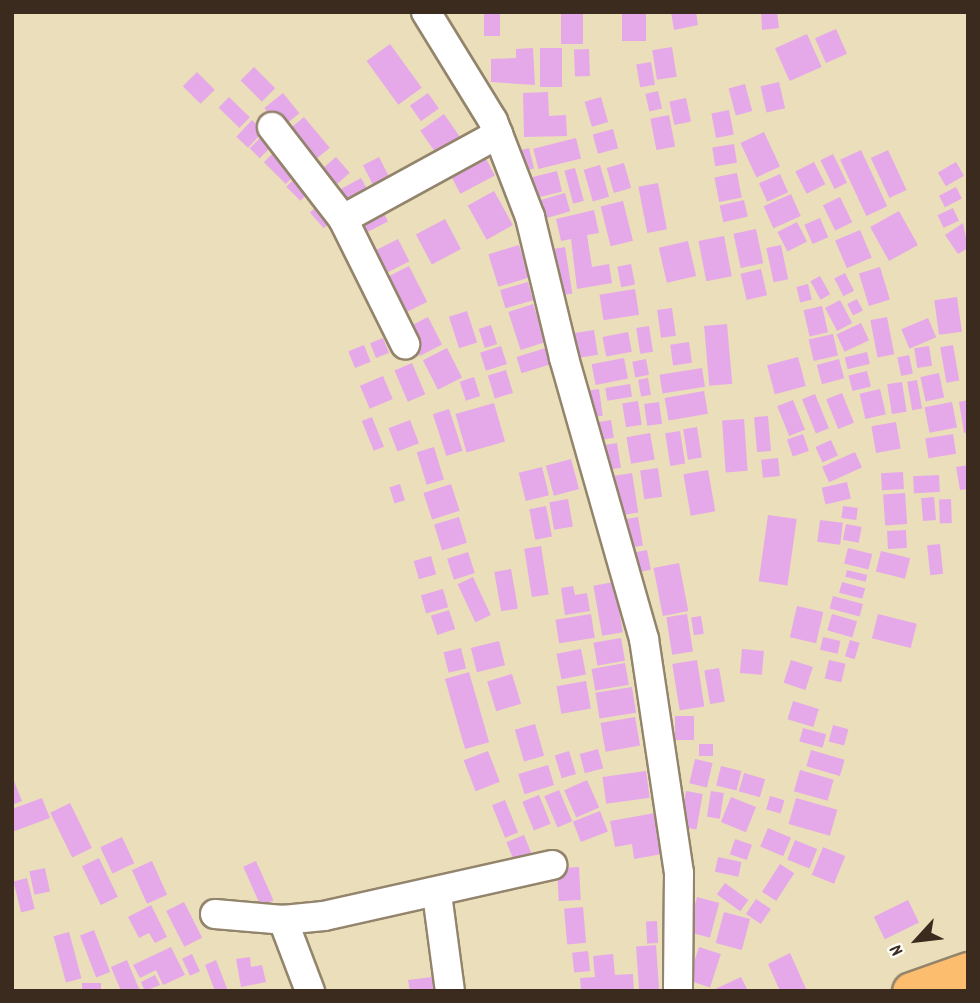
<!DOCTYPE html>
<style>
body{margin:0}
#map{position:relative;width:980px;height:1003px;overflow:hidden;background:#ebdeba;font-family:Dekko,sans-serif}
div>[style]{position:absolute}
.building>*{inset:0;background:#e5a9e9;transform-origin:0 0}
.roads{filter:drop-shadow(2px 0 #93846c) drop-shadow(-2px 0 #93846c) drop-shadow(0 2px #93846c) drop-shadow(0 -2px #93846c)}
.minor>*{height:28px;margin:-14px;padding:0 14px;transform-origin:14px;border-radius:14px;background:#fff}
.major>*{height:37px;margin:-18.5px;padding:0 18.5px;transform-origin:18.5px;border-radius:18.5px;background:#fcbd6e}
span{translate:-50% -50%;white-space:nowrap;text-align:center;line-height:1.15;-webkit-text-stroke:6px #fdfcf7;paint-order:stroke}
.frame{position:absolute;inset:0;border:14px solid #3b2a1e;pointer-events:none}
.north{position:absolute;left:882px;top:905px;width:70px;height:70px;-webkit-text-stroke:5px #fdfcf7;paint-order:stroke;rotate:243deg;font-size:19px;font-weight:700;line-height:28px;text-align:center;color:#3b2a1e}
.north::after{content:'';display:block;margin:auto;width:24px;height:32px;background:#3b2a1e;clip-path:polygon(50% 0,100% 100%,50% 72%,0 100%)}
</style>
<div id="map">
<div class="building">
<div style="left:484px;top:12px;width:16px;height:24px"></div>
<div style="left:561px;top:12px;width:22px;height:32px"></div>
<div style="left:622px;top:12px;width:24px;height:29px"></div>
<div style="clip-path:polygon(671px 12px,696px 12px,698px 25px,674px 30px)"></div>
<div style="clip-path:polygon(761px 12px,777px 12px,779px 28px,762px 30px)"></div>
<div style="left:836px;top:29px;width:27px;height:23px;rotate:66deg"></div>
<div style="left:807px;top:34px;width:36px;height:35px;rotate:66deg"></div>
<div style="left:390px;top:44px;width:54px;height:29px;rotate:54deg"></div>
<div style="left:672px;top:47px;width:30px;height:20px;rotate:81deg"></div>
<div style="clip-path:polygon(533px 48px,535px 85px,491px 82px,491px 59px,516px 58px,516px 49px)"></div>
<div style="left:540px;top:48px;width:22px;height:39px"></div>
<div style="left:589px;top:49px;width:27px;height:15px;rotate:88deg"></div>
<div style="left:651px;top:62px;width:23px;height:15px;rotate:80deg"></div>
<div style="left:254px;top:67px;width:30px;height:19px;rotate:45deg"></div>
<div style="left:197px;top:72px;width:25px;height:20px;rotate:45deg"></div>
<div style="left:779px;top:82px;width:27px;height:19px;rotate:77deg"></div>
<div style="left:745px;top:84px;width:28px;height:17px;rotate:75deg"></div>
<div style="left:658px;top:91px;width:18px;height:13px;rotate:77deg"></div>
<div style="clip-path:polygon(548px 92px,549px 116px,566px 115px,567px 136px,524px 137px,523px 93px)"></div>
<div style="left:283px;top:93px;width:26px;height:24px;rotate:51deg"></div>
<div style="left:428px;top:93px;width:19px;height:22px;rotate:55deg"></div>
<div style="left:229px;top:97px;width:29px;height:15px;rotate:44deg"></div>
<div style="left:601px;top:97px;width:26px;height:17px;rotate:74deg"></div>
<div style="left:686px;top:98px;width:24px;height:17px;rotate:78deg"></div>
<div style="left:729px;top:110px;width:25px;height:18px;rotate:79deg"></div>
<div style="left:444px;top:114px;width:38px;height:29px;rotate:55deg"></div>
<div style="left:669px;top:115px;width:32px;height:19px;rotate:79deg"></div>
<div style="left:304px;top:117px;width:40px;height:28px;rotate:50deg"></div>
<div style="left:252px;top:120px;width:16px;height:23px;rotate:43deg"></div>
<div style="left:613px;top:129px;width:20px;height:21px;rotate:75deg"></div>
<div style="left:266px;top:132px;width:14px;height:23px;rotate:45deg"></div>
<div style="left:764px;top:132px;width:38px;height:26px;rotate:65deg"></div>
<div style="left:576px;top:138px;width:21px;height:44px;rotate:76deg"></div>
<div style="left:734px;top:144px;width:19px;height:22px;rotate:81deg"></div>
<div style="left:278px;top:148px;width:31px;height:20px;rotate:45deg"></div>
<div style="left:529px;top:148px;width:21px;height:8px;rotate:76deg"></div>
<div style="left:861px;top:150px;width:62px;height:23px;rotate:65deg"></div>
<div style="left:888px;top:150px;width:44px;height:19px;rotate:65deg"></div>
<div style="left:833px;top:154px;width:32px;height:14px;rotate:64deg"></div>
<div style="left:336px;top:157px;width:21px;height:28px;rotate:49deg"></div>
<div style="left:379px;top:157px;width:30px;height:18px;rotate:63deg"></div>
<div style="left:485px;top:157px;width:21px;height:39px;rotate:62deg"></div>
<div style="left:814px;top:162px;width:25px;height:21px;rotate:63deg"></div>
<div style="left:956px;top:162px;width:16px;height:21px;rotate:60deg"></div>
<div style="left:624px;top:163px;width:26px;height:18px;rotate:74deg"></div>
<div style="left:600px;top:165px;width:33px;height:17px;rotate:74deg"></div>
<div style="left:575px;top:168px;width:34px;height:11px;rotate:75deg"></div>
<div style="left:557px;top:171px;width:21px;height:30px;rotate:76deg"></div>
<div style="left:737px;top:173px;width:25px;height:23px;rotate:79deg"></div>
<div style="left:299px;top:174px;width:20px;height:18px;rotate:45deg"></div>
<div style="left:780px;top:174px;width:20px;height:23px;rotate:66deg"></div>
<div style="left:361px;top:178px;width:25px;height:26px;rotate:61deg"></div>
<div style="left:658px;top:183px;width:47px;height:20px;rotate:79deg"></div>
<div style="left:956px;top:187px;width:13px;height:19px;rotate:63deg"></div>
<div style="left:494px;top:191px;width:39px;height:30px;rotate:61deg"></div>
<div style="left:565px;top:193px;width:19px;height:27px;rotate:74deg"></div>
<div style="left:791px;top:194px;width:24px;height:30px;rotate:66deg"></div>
<div style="left:840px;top:197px;width:28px;height:19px;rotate:64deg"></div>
<div style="left:744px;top:200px;width:17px;height:25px;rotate:77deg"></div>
<div style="left:623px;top:201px;width:41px;height:23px;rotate:76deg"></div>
<div style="left:322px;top:202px;width:21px;height:16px;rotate:49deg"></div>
<div style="left:378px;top:202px;width:22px;height:27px;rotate:63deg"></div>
<div style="left:953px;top:208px;width:14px;height:17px;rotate:65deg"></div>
<div style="clip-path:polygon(594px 210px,599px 233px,587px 235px,592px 267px,609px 264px,612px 283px,577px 289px,571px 239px,561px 241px,556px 219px)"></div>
<div style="left:899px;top:211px;width:39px;height:33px;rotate:61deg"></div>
<div style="left:820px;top:218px;width:21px;height:17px;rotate:67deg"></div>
<div style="left:445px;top:219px;width:34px;height:33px;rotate:62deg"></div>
<div style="left:797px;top:222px;width:22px;height:22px;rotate:63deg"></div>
<div style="clip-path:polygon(963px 223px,968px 248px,958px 254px,945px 235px)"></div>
<div style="left:756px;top:229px;width:35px;height:23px;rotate:78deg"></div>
<div style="left:860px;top:230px;width:30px;height:27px;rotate:67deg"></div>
<div style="left:724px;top:236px;width:41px;height:26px;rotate:79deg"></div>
<div style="left:398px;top:239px;width:25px;height:27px;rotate:63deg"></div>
<div style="left:688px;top:241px;width:36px;height:30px;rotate:77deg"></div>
<div style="left:519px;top:245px;width:34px;height:32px;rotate:73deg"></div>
<div style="left:781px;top:245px;width:35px;height:15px;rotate:78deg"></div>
<div style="left:565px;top:247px;width:47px;height:12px;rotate:81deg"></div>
<div style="left:631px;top:264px;width:21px;height:14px;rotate:79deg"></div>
<div style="left:409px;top:266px;width:40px;height:25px;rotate:63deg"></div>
<div style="left:880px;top:267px;width:34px;height:22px;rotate:73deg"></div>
<div style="left:761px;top:269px;width:27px;height:21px;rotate:77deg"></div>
<div style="left:845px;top:273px;width:20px;height:12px;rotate:63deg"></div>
<div style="left:820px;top:276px;width:21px;height:11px;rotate:61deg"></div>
<div style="left:528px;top:282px;width:19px;height:29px;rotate:74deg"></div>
<div style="left:808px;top:284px;width:16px;height:12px;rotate:76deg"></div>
<div style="left:635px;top:289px;width:26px;height:36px;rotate:81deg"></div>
<div style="left:957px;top:297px;width:35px;height:23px;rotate:82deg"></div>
<div style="left:857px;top:299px;width:13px;height:11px;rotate:63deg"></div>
<div style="left:840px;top:300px;width:26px;height:17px;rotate:62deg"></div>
<div style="left:533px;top:304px;width:40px;height:26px;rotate:72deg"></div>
<div style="left:822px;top:306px;width:27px;height:19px;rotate:77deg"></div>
<div style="left:672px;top:308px;width:28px;height:15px;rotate:82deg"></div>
<div style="left:467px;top:311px;width:33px;height:19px;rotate:72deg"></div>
<div style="left:428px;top:317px;width:31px;height:25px;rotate:63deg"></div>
<div style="left:887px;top:317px;width:38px;height:17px;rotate:79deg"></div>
<div style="left:928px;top:318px;width:21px;height:29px;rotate:67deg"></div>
<div style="left:861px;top:323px;width:19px;height:27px;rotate:65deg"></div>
<div style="left:727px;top:324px;width:60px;height:23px;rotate:85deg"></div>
<div style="left:491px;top:325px;width:20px;height:13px;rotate:72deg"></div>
<div style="left:649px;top:326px;width:26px;height:13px;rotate:81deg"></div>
<div style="left:594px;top:330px;width:25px;height:24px;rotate:81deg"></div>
<div style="left:628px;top:332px;width:20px;height:26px;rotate:79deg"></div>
<div style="left:833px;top:334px;width:22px;height:25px;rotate:77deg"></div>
<div style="left:383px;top:338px;width:16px;height:14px;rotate:68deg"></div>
<div style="left:689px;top:342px;width:21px;height:19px;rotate:82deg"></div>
<div style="left:364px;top:345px;width:18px;height:17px;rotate:68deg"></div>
<div style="left:953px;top:345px;width:36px;height:13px;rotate:80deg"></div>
<div style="left:501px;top:346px;width:19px;height:22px;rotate:72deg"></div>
<div style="left:929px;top:346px;width:20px;height:15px;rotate:81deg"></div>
<div style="left:549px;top:347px;width:17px;height:34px;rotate:73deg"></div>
<div style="left:447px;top:348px;width:33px;height:27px;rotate:63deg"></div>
<div style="left:867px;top:352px;width:12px;height:23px;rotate:76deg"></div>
<div style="left:909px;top:355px;width:19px;height:12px;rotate:78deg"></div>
<div style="left:798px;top:357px;width:30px;height:32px;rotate:75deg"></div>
<div style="left:624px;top:358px;width:21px;height:33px;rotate:79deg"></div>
<div style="left:646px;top:359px;width:16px;height:14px;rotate:79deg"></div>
<div style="left:839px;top:359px;width:20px;height:23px;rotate:75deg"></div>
<div style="left:412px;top:363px;width:34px;height:19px;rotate:67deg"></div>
<div style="left:702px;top:368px;width:19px;height:43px;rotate:81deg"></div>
<div style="left:506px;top:370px;width:24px;height:19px;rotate:73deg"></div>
<div style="left:867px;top:371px;width:16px;height:19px;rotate:76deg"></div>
<div style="left:939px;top:373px;width:25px;height:19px;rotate:78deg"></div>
<div style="left:383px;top:376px;width:25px;height:25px;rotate:67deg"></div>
<div style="left:474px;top:377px;width:20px;height:15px;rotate:72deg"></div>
<div style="left:648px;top:378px;width:17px;height:10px;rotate:80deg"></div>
<div style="left:917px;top:380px;width:29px;height:10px;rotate:80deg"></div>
<div style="left:902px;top:382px;width:30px;height:15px;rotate:81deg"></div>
<div style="left:630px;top:384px;width:13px;height:25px;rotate:81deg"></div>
<div style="left:599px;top:389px;width:27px;height:14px;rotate:82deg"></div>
<div style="left:880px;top:389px;width:26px;height:21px;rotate:77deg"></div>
<div style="left:704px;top:391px;width:23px;height:40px;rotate:80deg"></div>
<div style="left:842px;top:393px;width:32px;height:17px;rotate:68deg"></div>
<div style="left:815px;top:394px;width:37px;height:14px;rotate:68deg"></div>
<div style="left:793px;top:400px;width:32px;height:17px;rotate:68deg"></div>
<div style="clip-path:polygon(968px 400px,968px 432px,964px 433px,959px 402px)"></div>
<div style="left:638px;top:401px;width:24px;height:16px;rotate:81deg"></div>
<div style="left:659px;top:402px;width:22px;height:15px;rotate:82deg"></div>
<div style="left:952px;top:402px;width:26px;height:28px;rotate:79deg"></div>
<div style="left:494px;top:403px;width:40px;height:40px;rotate:74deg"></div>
<div style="left:449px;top:409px;width:44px;height:17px;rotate:72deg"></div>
<div style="left:768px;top:416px;width:35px;height:14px;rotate:85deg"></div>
<div style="left:372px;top:417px;width:32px;height:11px;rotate:68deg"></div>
<div style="left:744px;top:419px;width:52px;height:22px;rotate:86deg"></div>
<div style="left:410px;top:420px;width:25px;height:23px;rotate:69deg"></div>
<div style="left:611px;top:420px;width:18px;height:20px;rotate:81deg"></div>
<div style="left:896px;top:422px;width:27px;height:25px;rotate:80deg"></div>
<div style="left:697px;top:427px;width:31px;height:14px;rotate:81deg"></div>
<div style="left:680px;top:431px;width:33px;height:15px;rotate:81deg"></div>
<div style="left:650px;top:433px;width:27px;height:24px;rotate:80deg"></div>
<div style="left:803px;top:434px;width:18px;height:17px;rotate:71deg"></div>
<div style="left:953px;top:434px;width:20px;height:28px;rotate:81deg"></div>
<div style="left:831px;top:440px;width:17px;height:17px;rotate:66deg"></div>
<div style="left:617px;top:443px;width:25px;height:20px;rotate:81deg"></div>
<div style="left:434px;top:447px;width:34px;height:18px;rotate:73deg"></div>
<div style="left:855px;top:452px;width:17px;height:36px;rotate:66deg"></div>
<div style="left:778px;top:458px;width:18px;height:17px;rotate:84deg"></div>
<div style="left:571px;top:459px;width:31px;height:26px;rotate:75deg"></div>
<div style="clip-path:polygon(968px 465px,968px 489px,960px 490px,956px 467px)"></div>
<div style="left:542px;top:467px;width:29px;height:24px;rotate:76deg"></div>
<div style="left:658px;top:468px;width:29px;height:18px;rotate:82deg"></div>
<div style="left:708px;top:470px;width:42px;height:25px;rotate:80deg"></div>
<div style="left:903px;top:472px;width:17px;height:22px;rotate:87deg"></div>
<div style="left:632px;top:473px;width:40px;height:25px;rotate:81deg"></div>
<div style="left:939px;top:475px;width:17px;height:26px;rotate:87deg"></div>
<div style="left:847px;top:482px;width:17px;height:26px;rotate:77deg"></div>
<div style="left:400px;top:484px;width:17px;height:11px;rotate:73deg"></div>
<div style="left:451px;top:484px;width:28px;height:29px;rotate:72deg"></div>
<div style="left:905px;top:493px;width:31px;height:22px;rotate:86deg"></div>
<div style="left:934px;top:497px;width:23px;height:13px;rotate:85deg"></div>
<div style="left:568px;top:499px;width:28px;height:19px;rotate:80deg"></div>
<div style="left:951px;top:499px;width:24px;height:12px;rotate:88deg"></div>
<div style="left:546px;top:506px;width:31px;height:17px;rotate:79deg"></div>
<div style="left:843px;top:506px;width:15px;height:12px;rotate:8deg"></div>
<div style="left:768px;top:515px;width:29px;height:67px;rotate:8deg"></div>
<div style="left:459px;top:517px;width:27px;height:26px;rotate:73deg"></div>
<div style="left:638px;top:517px;width:29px;height:20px;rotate:80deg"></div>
<div style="left:820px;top:520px;width:23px;height:22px;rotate:7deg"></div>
<div style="left:846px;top:524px;width:16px;height:16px;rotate:11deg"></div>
<div style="left:906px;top:530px;width:18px;height:19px;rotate:87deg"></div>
<div style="left:940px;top:544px;width:30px;height:13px;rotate:84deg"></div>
<div style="left:541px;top:546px;width:49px;height:17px;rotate:81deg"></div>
<div style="left:848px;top:548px;width:25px;height:16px;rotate:14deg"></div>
<div style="left:647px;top:550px;width:20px;height:19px;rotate:79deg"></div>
<div style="left:881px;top:551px;width:30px;height:21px;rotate:14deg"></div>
<div style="left:468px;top:552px;width:22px;height:22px;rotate:72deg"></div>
<div style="left:431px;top:556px;width:19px;height:18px;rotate:74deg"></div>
<div style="left:679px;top:563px;width:49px;height:26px;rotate:79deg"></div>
<div style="left:511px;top:569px;width:40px;height:17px;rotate:80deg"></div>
<div style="left:847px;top:570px;width:21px;height:7px;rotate:14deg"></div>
<div style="left:473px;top:577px;width:42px;height:17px;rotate:65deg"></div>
<div style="left:614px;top:582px;width:51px;height:21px;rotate:80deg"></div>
<div style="left:842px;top:582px;width:24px;height:11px;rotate:15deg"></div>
<div style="clip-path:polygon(573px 586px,575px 595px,587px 593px,590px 611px,565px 615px,561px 588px)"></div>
<div style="left:443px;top:589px;width:19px;height:23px;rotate:74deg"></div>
<div style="left:833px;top:596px;width:31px;height:13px;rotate:15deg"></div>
<div style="left:797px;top:606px;width:27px;height:32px;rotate:13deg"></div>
<div style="left:449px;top:610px;width:20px;height:19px;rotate:72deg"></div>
<div style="left:591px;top:614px;width:24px;height:36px;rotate:81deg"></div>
<div style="left:687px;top:614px;width:38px;height:21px;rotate:81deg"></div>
<div style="left:832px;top:614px;width:26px;height:17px;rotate:16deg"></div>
<div style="left:878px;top:614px;width:40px;height:25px;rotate:14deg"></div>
<div style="left:701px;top:616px;width:18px;height:10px;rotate:81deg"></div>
<div style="left:823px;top:637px;width:18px;height:13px;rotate:13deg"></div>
<div style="left:621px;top:638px;width:23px;height:28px;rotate:80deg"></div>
<div style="left:850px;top:640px;width:10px;height:17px;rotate:17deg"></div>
<div style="left:499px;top:641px;width:25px;height:29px;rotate:76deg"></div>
<div style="left:461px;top:648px;width:21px;height:18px;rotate:76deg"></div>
<div style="left:581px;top:649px;width:26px;height:25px;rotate:79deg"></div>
<div style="left:742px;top:649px;width:22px;height:24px;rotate:5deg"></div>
<div style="left:697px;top:660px;width:47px;height:25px;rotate:81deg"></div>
<div style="left:791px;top:660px;width:23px;height:24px;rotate:18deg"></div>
<div style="left:829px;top:660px;width:17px;height:19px;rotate:13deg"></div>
<div style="left:625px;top:663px;width:22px;height:34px;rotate:80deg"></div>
<div style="left:719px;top:668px;width:34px;height:15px;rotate:80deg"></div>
<div style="left:469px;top:672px;width:73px;height:25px;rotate:74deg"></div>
<div style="left:512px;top:674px;width:31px;height:26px;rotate:73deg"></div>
<div style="left:586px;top:681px;width:28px;height:30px;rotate:80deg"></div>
<div style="left:632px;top:687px;width:26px;height:37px;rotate:81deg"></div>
<div style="left:793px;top:701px;width:27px;height:19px;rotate:17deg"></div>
<div style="left:675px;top:716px;width:19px;height:24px"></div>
<div style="left:635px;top:717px;width:29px;height:35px;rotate:80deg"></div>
<div style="left:535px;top:724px;width:33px;height:21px;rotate:74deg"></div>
<div style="left:833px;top:725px;width:16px;height:17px;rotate:15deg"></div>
<div style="left:803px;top:728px;width:24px;height:14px;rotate:15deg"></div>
<div style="left:699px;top:744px;width:14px;height:12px"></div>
<div style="left:598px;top:749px;width:20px;height:19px;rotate:75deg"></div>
<div style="left:811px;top:750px;width:35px;height:17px;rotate:16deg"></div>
<div style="left:488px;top:751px;width:33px;height:26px;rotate:69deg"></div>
<div style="left:569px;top:751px;width:24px;height:15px;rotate:73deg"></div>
<div style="left:695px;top:759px;width:18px;height:25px;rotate:13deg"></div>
<div style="left:548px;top:765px;width:21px;height:31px;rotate:73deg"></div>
<div style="left:721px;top:766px;width:21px;height:20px;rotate:14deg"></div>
<div style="left:800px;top:770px;width:35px;height:22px;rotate:16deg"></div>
<div style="left:646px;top:771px;width:27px;height:44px;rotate:82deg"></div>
<div style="left:744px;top:773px;width:22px;height:19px;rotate:16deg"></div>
<div style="clip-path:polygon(12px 776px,22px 801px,12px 805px)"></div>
<div style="left:587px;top:780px;width:30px;height:25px;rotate:66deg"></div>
<div style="left:559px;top:790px;width:34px;height:16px;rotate:67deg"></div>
<div style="left:686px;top:791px;width:17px;height:36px;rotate:10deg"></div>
<div style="left:711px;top:791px;width:13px;height:26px;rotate:9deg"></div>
<div style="left:539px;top:795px;width:31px;height:18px;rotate:68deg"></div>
<div style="left:770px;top:796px;width:15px;height:14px;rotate:16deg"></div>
<div style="left:731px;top:797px;width:27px;height:27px;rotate:22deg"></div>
<div style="clip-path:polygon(42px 798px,50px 818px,12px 832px,12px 809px)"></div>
<div style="left:796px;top:798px;width:43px;height:27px;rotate:16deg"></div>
<div style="left:505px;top:800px;width:35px;height:14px;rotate:68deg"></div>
<div style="left:70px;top:803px;width:50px;height:22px;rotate:64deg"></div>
<div style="left:600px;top:811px;width:22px;height:29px;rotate:69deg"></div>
<div style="clip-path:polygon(655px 813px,662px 854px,634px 859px,632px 844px,615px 847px,610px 821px)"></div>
<div style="left:768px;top:828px;width:25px;height:20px;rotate:23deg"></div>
<div style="left:524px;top:835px;width:29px;height:19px;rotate:68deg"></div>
<div style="left:122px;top:837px;width:29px;height:24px;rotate:65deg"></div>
<div style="left:735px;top:839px;width:18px;height:16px;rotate:19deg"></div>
<div style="left:795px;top:840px;width:24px;height:21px;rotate:22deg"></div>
<div style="left:823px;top:847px;width:24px;height:30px;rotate:22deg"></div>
<div style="left:718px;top:857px;width:24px;height:15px;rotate:12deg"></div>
<div style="left:99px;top:858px;width:43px;height:19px;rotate:64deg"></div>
<div style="left:152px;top:861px;width:37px;height:22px;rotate:66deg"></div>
<div style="left:256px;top:861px;width:43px;height:14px;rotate:66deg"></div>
<div style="left:780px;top:864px;width:17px;height:33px;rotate:33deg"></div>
<div style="left:579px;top:867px;width:33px;height:22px;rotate:87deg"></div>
<div style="left:45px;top:868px;width:24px;height:16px;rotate:78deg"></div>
<div style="left:27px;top:878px;width:32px;height:14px;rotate:76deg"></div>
<div style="left:725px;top:883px;width:29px;height:14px;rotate:36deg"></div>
<div style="left:697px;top:897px;width:23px;height:36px;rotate:15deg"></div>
<div style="left:756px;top:899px;width:18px;height:18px;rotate:34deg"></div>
<div style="left:908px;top:900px;width:25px;height:38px;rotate:64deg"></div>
<div style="left:184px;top:902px;width:40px;height:20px;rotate:63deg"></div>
<div style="clip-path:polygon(151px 905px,167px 937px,155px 943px,149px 933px,139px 938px,128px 917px)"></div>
<div style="left:583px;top:907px;width:36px;height:19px;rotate:85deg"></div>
<div style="left:724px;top:912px;width:27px;height:32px;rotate:15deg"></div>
<div style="left:657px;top:921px;width:22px;height:11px;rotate:87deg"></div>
<div style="left:94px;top:930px;width:45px;height:15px;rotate:69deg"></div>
<div style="left:69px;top:932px;width:48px;height:16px;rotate:75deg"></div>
<div style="left:656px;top:945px;width:46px;height:20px;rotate:86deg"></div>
<div style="clip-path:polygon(171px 947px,185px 975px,163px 985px,156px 970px,140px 978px,133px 965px)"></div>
<div style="left:699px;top:947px;width:23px;height:35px;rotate:18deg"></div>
<div style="left:588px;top:951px;width:20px;height:16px;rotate:84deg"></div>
<div style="clip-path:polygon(790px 953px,807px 991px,780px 991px,768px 964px)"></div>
<div style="left:192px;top:954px;width:19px;height:11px;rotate:65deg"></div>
<div style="clip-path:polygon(613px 954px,615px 975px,633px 974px,634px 991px,581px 991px,580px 978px,595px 977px,593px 956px)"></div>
<div style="clip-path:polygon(250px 957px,251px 967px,262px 965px,266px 982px,241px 987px,236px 959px)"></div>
<div style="clip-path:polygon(127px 960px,129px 965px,140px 991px,121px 991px,111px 967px)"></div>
<div style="clip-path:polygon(216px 960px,228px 991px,215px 991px,205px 965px)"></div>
<div style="clip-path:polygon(155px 975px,160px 985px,145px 991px,141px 982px)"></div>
<div style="clip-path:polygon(440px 976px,442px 991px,410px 991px,408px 980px)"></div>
<div style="clip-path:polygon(741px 977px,748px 991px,711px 991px)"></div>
<div style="left:101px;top:983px;width:8px;height:19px;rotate:90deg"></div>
</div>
<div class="roads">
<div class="minor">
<div style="left:426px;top:12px;width:128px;rotate:58.4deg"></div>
<div style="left:493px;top:121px;width:103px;rotate:68.9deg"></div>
<div style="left:530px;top:217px;width:145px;rotate:76.4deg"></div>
<div style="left:564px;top:358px;width:292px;rotate:74.1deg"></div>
<div style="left:644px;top:639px;width:237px;rotate:81.5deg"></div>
<div style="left:679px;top:873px;width:118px;rotate:90.5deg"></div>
<div style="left:272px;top:127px;width:116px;rotate:52.3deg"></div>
<div style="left:343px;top:219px;width:140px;rotate:63.6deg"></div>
<div style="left:343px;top:219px;width:177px;rotate:-28.7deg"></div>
<div style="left:437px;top:894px;width:98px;rotate:82.4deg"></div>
<div style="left:215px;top:914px;width:68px;rotate:5deg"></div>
<div style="left:283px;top:920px;width:41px;rotate:-5.6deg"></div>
<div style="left:324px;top:916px;width:234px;rotate:-12.6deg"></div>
<div style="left:283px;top:920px;width:76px;rotate:69.2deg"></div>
</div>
<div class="major">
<div style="left:911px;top:991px;width:60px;rotate:-19.3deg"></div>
</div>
</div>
<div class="frame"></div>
<div class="north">N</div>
</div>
